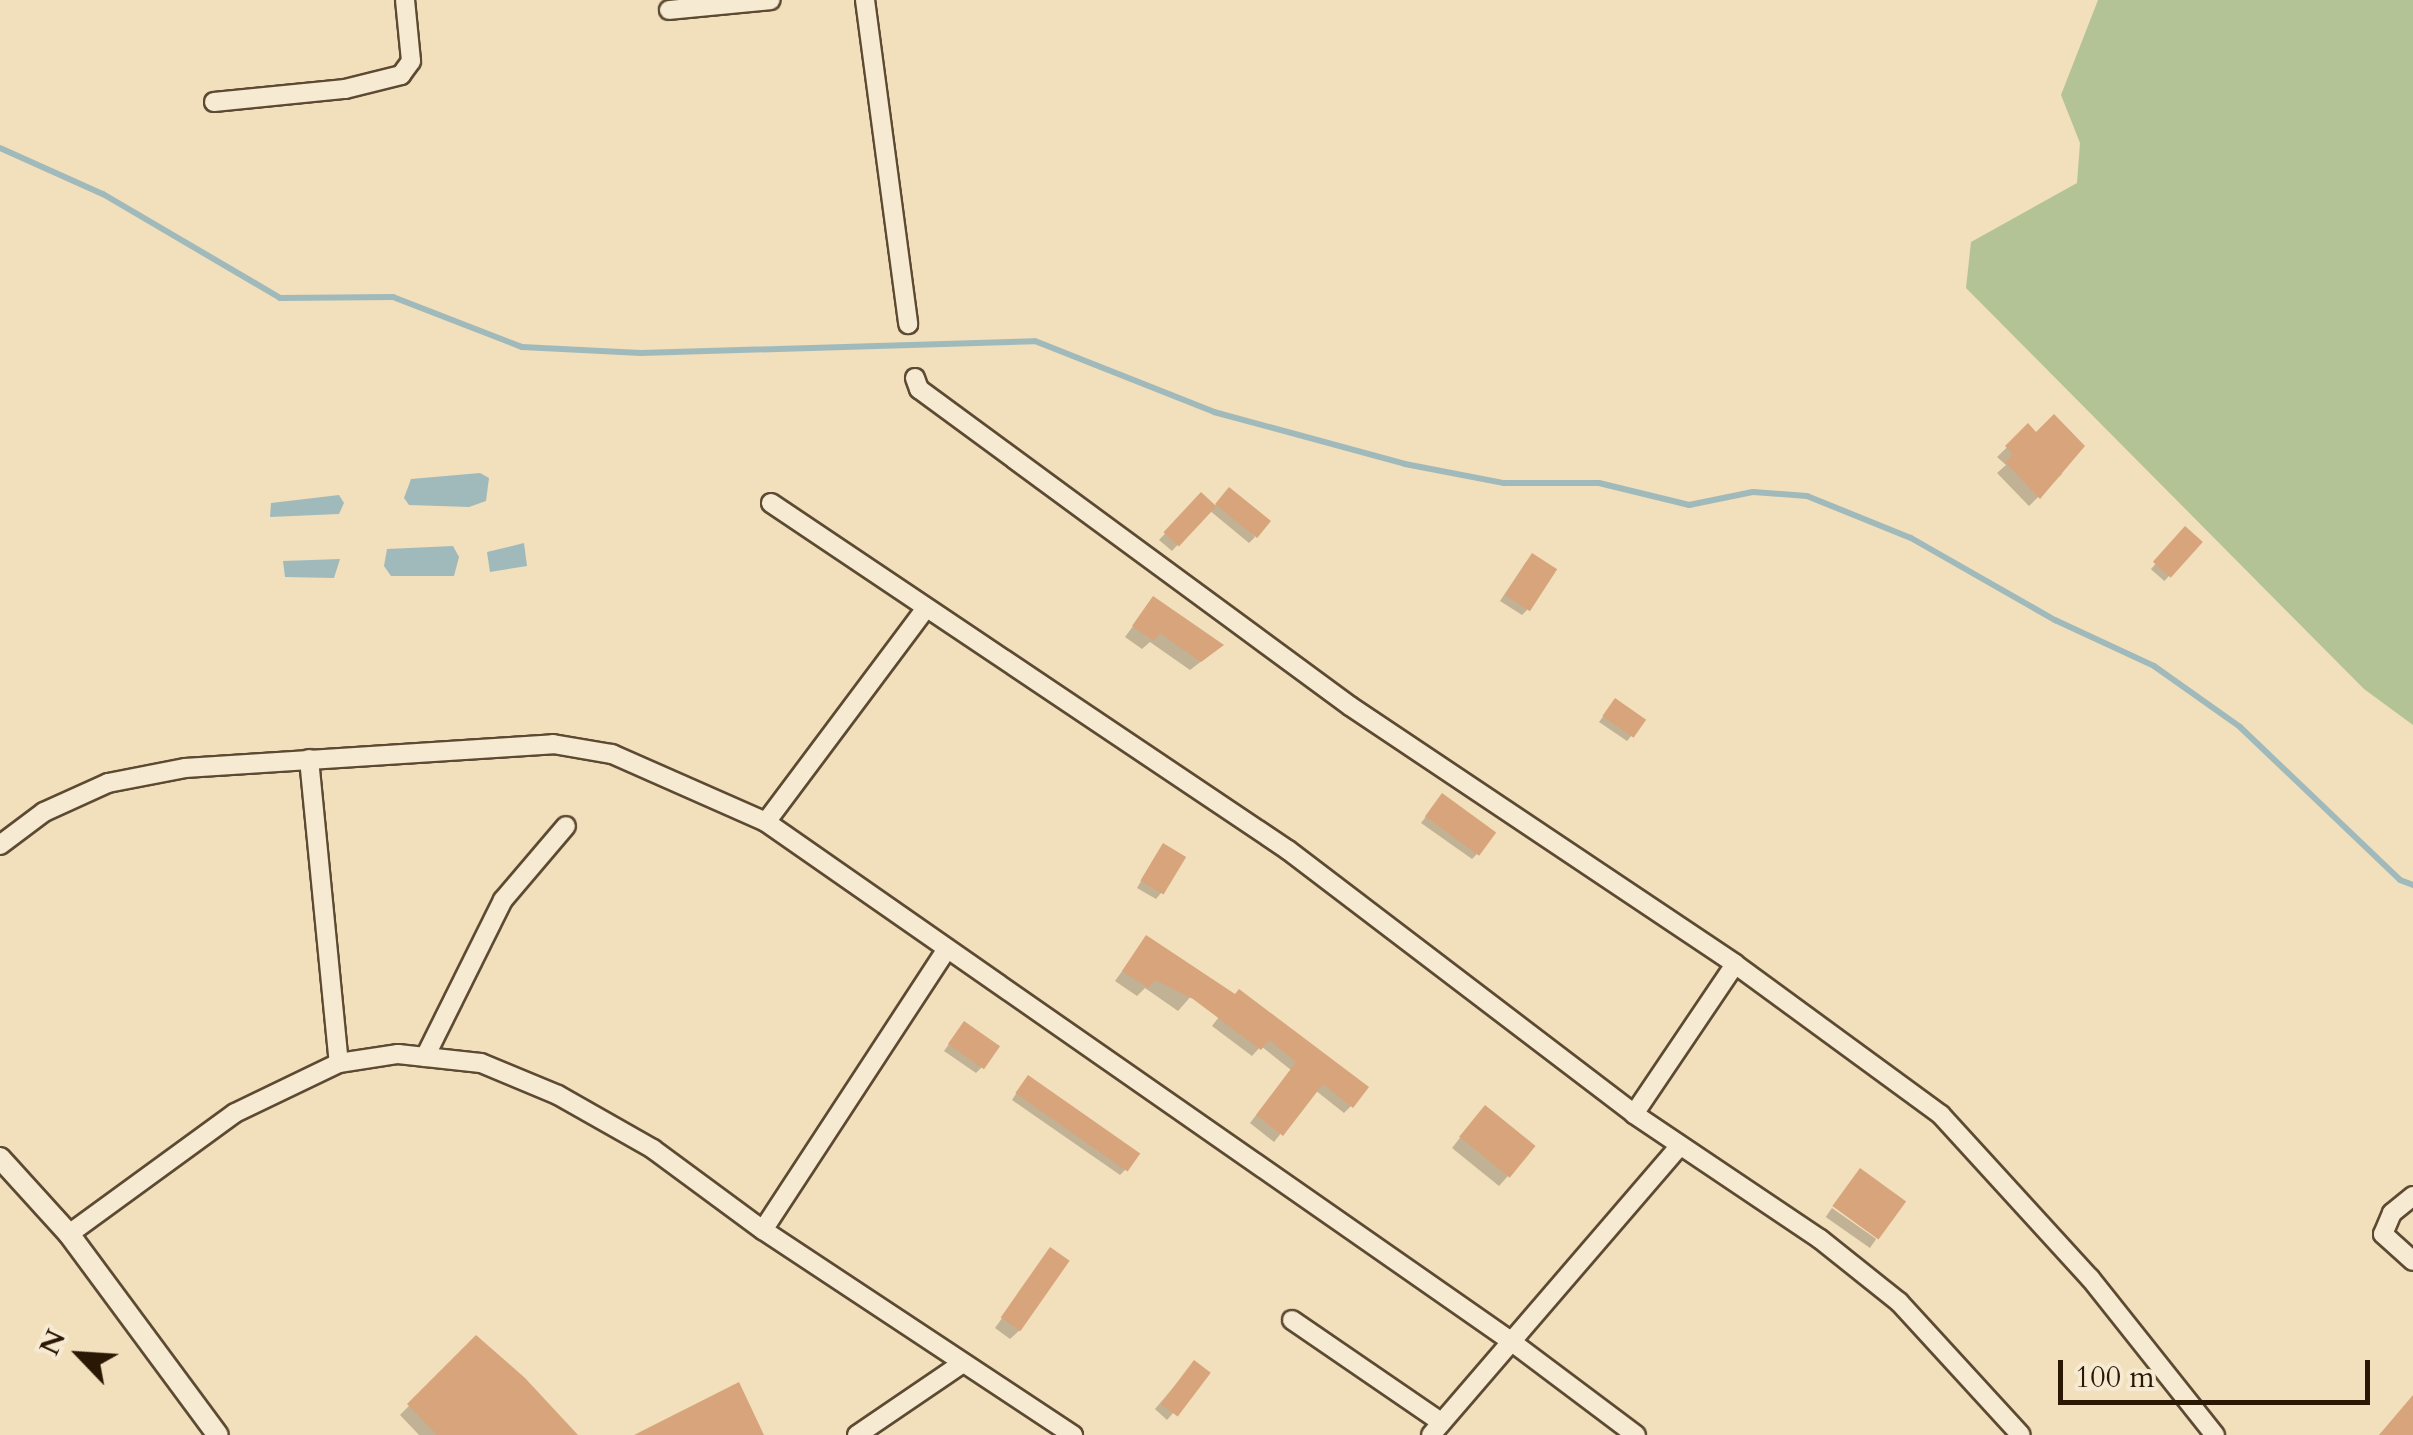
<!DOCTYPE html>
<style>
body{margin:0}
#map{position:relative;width:2413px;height:1435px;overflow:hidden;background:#f2dfbc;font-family:Cardo,serif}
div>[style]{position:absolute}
.green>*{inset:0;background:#b4c396}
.water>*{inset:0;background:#a0babc}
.shadow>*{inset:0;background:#0003;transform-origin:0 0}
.stream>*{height:6px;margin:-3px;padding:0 3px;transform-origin:3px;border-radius:3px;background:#a0babc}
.building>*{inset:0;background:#d8a47b;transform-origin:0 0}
.roads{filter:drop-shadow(2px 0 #5d4a32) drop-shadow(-2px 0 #5d4a32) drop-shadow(0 2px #5d4a32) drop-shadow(0 -2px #5d4a32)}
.minor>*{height:18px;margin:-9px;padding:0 9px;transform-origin:9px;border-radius:9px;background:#f7ead3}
.tertiary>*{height:20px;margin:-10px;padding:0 10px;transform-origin:10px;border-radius:10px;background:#f7ead3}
span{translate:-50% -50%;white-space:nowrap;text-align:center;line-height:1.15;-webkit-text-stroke:8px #f7ead3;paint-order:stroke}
.north{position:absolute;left:30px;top:1305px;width:100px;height:100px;-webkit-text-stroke:8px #f7ead3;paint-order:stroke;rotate:295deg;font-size:28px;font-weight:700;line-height:40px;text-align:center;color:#2b1804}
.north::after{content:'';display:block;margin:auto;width:35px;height:45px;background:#2b1804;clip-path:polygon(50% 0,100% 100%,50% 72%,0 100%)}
.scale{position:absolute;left:2058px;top:1360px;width:312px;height:45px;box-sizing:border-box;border:5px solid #2b1804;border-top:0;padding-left:12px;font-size:30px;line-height:35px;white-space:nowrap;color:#2b1804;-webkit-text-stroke:8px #f7ead3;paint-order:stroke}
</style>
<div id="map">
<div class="green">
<div style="clip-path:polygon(2098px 0,2413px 0,2413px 725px,2364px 689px,1966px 288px,1971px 242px,2077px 183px,2080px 143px,2061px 95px)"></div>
</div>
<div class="water">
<div style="clip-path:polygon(480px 473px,489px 478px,486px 501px,469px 507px,409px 505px,404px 498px,411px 479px)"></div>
<div style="clip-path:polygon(339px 495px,344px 503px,339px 514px,270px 517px,271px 503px)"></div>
<div style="clip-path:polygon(524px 543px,527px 566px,490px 572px,487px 552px)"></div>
<div style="clip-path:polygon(453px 546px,459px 557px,454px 576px,391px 576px,384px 566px,387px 549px)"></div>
<div style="clip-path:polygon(340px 559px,334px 578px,285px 577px,283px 561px)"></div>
</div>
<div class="shadow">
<div style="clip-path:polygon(2028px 427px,2062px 474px,2029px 506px,1997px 473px,2006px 465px,1997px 457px)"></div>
<div style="clip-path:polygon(1201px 495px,1214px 507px,1223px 496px,1255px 537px,1249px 543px,1209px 510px,1172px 551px,1159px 540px)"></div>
<div style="left:2185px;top:530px;width:18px;height:52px;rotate:41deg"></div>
<div style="clip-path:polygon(1526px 562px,1527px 610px,1522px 615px,1500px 601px)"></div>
<div style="clip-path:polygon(1153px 599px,1211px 654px,1190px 670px,1150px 642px,1142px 649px,1125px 637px)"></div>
<div style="clip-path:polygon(1610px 707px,1632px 735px,1627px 741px,1599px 722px)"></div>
<div style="clip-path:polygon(1437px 802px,1477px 854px,1472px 859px,1421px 823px)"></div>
<div style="clip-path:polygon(1158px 852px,1161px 893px,1156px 899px,1137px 888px)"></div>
<div style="clip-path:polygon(1146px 938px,1207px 978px,1178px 1011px,1145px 988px,1137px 996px,1115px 981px)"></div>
<div style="clip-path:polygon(1232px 1000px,1351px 1106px,1344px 1113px,1315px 1090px,1274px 1142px,1250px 1123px,1291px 1070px,1261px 1046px,1252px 1056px,1212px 1026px)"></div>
<div style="clip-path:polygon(959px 1030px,982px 1067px,976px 1073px,944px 1051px)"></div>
<div style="clip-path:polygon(1022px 1084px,1126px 1169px,1120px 1175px,1012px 1100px)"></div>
<div style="clip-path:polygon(1476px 1117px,1508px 1176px,1499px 1186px,1452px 1148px)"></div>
<div style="left:1832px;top:1208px;width:54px;height:11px;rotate:35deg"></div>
<div style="clip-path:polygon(1050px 1251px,1020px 1330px,1010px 1339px,995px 1328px)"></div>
<div style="clip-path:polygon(476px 1338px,573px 1435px,419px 1435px,400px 1415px)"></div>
<div style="clip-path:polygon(1189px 1369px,1207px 1374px,1167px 1420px,1155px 1409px)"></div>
</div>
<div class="stream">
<div style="left:0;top:148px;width:113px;rotate:24.1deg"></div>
<div style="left:103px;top:194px;width:205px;rotate:30.4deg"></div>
<div style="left:280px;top:298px;width:113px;rotate:-0.5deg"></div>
<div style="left:393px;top:297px;width:138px;rotate:21.2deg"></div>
<div style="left:522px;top:347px;width:119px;rotate:2.9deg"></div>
<div style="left:641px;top:353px;width:394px;rotate:-1.7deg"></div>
<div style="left:1035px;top:341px;width:193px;rotate:21.6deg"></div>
<div style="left:1214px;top:412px;width:198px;rotate:15.2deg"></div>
<div style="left:1405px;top:464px;width:101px;rotate:10.9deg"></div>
<div style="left:1504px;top:483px;width:95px"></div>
<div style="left:1599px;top:483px;width:93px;rotate:13.7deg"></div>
<div style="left:1689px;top:505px;width:65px;rotate:-11.5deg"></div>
<div style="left:1753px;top:492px;width:54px;rotate:4.2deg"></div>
<div style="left:1807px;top:496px;width:112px;rotate:22deg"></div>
<div style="left:1911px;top:538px;width:166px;rotate:29.7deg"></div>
<div style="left:2055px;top:620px;width:109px;rotate:24.9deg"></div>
<div style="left:2154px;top:666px;width:105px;rotate:35.3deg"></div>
<div style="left:2240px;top:727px;width:221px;rotate:43.7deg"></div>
<div style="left:2400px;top:880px;width:14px;rotate:21deg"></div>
</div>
<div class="building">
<div style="clip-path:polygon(2054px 414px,2085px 446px,2040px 499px,2005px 462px,2013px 454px,2005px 446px,2028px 423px,2036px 432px)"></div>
<div style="left:1229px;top:487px;width:54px;height:22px;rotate:39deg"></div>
<div style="left:1201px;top:492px;width:21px;height:55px;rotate:43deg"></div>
<div style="left:2185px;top:526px;width:24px;height:48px;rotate:42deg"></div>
<div style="left:1532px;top:553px;width:30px;height:50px;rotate:33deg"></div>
<div style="clip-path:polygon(1153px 596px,1224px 645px,1201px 662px,1160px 633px,1154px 641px,1132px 626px)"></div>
<div style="left:1615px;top:698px;width:38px;height:22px;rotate:35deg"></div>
<div style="left:1442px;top:793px;width:67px;height:29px;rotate:36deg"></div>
<div style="left:1163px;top:843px;width:27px;height:44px;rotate:31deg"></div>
<div style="clip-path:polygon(1146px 935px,1235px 994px,1239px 989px,1369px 1087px,1353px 1108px,1323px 1084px,1283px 1136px,1256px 1115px,1296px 1062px,1269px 1040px,1261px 1050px,1193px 999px,1155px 980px,1148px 988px,1122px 971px)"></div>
<div style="left:964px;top:1021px;width:44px;height:28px;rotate:35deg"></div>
<div style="left:1028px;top:1075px;width:137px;height:22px;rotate:35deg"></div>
<div style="left:1485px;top:1105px;width:65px;height:41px;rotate:39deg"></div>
<div style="left:1860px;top:1168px;width:57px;height:47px;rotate:36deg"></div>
<div style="left:1050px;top:1247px;width:24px;height:86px;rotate:35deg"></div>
<div style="clip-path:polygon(476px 1335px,525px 1378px,578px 1435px,437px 1435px,407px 1404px)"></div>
<div style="left:1194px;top:1360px;width:21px;height:55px;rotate:37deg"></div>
<div style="clip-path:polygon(739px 1382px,764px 1435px,634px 1435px)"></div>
<div style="clip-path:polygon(2413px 1395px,2413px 1435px,2379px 1435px)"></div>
</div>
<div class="roads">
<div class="minor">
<div style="left:865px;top:0;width:327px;rotate:82.4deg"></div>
<div style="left:669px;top:10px;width:102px;rotate:-5.6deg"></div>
<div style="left:214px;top:102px;width:132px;rotate:-5.7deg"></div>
<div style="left:345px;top:89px;width:58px;rotate:-14deg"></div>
<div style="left:401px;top:75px;width:17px;rotate:-54deg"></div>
<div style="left:411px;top:61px;width:61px;rotate:-95.6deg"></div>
<div style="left:915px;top:378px;width:12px;rotate:70deg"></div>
<div style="left:919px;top:389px;width:535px;rotate:36.33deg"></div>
<div style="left:1350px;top:706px;width:463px;rotate:33.8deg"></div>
<div style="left:1735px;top:964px;width:255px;rotate:36.2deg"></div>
<div style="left:1941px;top:1115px;width:221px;rotate:47.6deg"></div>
<div style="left:2090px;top:1278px;width:201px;rotate:51.5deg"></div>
<div style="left:771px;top:503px;width:623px;rotate:33.87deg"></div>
<div style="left:1288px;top:850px;width:435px;rotate:37.3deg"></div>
<div style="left:1634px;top:1114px;width:224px;rotate:33.9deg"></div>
<div style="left:1820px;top:1239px;width:101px;rotate:38.6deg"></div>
<div style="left:1899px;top:1302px;width:180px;rotate:47.5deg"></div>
<div style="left:309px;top:759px;width:305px;rotate:84.4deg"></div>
<div style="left:766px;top:822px;width:267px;rotate:-53.2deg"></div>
<div style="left:0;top:845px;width:55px;rotate:-36.9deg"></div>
<div style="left:44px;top:812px;width:70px;rotate:-24.4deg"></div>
<div style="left:108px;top:783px;width:78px;rotate:-11deg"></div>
<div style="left:185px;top:768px;width:369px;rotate:-3.7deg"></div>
<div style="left:553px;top:744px;width:60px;rotate:9.6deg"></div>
<div style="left:612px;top:754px;width:168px;rotate:23.8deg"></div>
<div style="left:766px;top:822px;width:904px;rotate:34.87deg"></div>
<div style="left:1508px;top:1339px;width:160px;rotate:36.9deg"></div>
<div style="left:425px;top:1057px;width:175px;rotate:-63.6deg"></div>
<div style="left:503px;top:900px;width:97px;rotate:-49.6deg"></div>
<div style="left:1634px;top:1114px;width:181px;rotate:-56deg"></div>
<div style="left:2413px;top:1196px;width:27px;rotate:141deg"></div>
<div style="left:2392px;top:1213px;width:23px;rotate:113deg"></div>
<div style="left:2383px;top:1234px;width:40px;rotate:42deg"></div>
<div style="left:763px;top:1230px;width:334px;rotate:-56.8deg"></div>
<div style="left:69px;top:1234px;width:205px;rotate:-36.1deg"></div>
<div style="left:235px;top:1113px;width:115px;rotate:-25.7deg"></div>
<div style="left:339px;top:1063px;width:60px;rotate:-8.7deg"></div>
<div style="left:398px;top:1054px;width:83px;rotate:6.2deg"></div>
<div style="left:481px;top:1063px;width:83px;rotate:22.6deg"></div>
<div style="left:558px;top:1095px;width:109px;rotate:29.6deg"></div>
<div style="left:653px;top:1149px;width:137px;rotate:36.4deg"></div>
<div style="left:763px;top:1230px;width:372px;rotate:33.5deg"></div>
<div style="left:1292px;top:1320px;width:181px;rotate:34.4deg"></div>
<div style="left:857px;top:1435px;width:128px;rotate:-34.2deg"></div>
<div style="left:1431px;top:1435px;width:381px;rotate:-49.3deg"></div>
</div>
<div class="tertiary">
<div style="left:0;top:1158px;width:103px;rotate:47.8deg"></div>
<div style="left:69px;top:1234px;width:250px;rotate:53.5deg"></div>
</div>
</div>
<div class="north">N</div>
<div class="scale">100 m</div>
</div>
